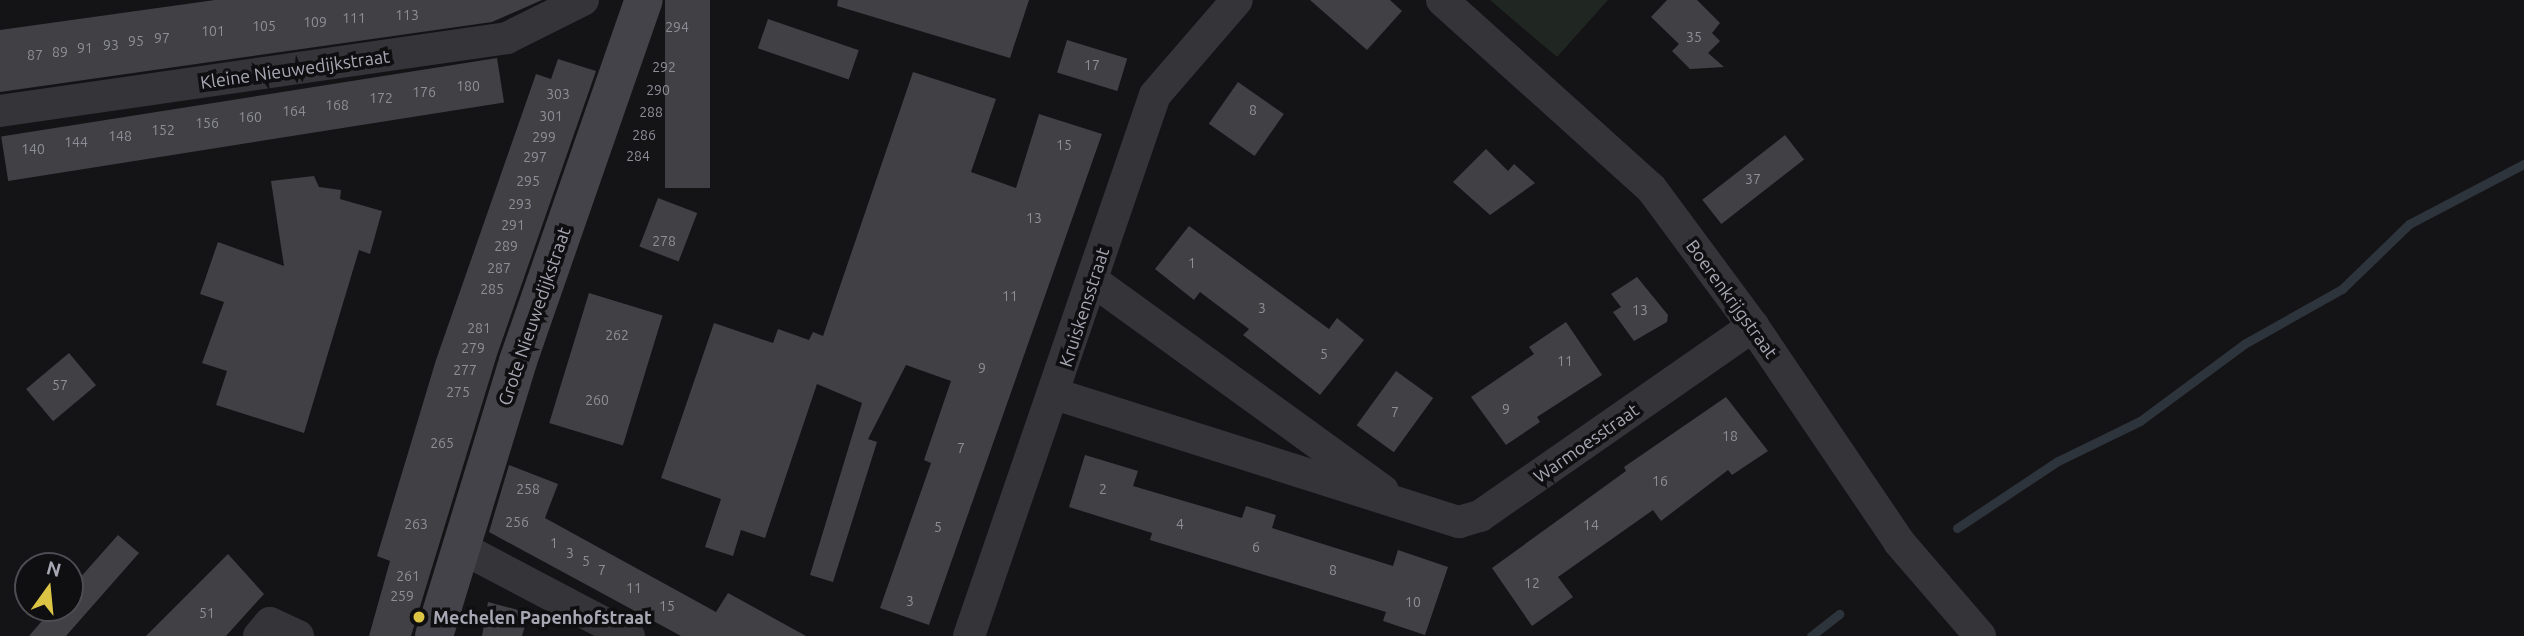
<!DOCTYPE html>
<style>
body{margin:0}
#map{position:relative;width:2524px;height:636px;overflow:hidden;background:#141315;font-family:Ubuntu,sans-serif}
div>[style]{position:absolute}
.green>*{inset:0;background:#202722}
.stream>*{height:9px;margin:-4.5px;padding:0 4.5px;transform-origin:4.5px;border-radius:4.5px;background:#2e343c}
.building>*{inset:0;background:#414145;transform-origin:0 0}
.street>*{height:32px;margin:-16px;padding:0 16px;transform-origin:16px;border-radius:16px;background:#353539}
.secondary>*{height:38px;margin:-19px;padding:0 19px;transform-origin:19px;border-radius:19px;background:#434349}
.dots>*{width:19px;height:19px;translate:-50% -50%;box-sizing:border-box;border:4px solid #0f0e10;border-radius:50%}
span{translate:-50% -50%;white-space:nowrap;text-align:center;line-height:1.15;-webkit-text-stroke:7px #0f0e10;paint-order:stroke}
.number-label{font-size:14px;color:#8e8e98}
.number-label span{-webkit-text-stroke-width:0}
.street-label{font-size:18px;color:#a7a8b4}
.poi-label{font-size:18px;color:#a7a8b4;font-weight:700}
.left{translate:0 -50%;text-align:left}
.north{position:absolute;left:14px;top:552px;width:70px;height:70px;box-sizing:border-box;background:#0f0e10;border:2px solid #4c4c52;border-radius:50%;rotate:15deg;font-size:19px;font-weight:700;line-height:28px;text-align:center;color:#a7a8b4}
.north::after{content:'';display:block;margin:auto;width:24px;height:32px;background:#dcc544;clip-path:polygon(50% 0,100% 100%,50% 72%,0 100%)}
</style>
<div id="map">
<div class="green">
<div style="clip-path:polygon(1490px 0,1608px 0,1557px 57px)"></div>
</div>
<div class="stream">
<div style="left:1957px;top:528px;width:121px;rotate:-33.6deg"></div>
<div style="left:2058px;top:461px;width:91px;rotate:-26deg"></div>
<div style="left:2140px;top:421px;width:129px;rotate:-36.5deg"></div>
<div style="left:2244px;top:344px;width:112px;rotate:-29.3deg"></div>
<div style="left:2342px;top:289px;width:93px;rotate:-44.1deg"></div>
<div style="left:2409px;top:224px;width:130px;rotate:-27.6deg"></div>
<div style="left:1811px;top:636px;width:36px;rotate:-38deg"></div>
</div>
<div class="building">
<div style="clip-path:polygon(215px 0,542px 0,492px 22px,0 92px,0 30px)"></div>
<div style="left:665px;top:0;width:45px;height:188px"></div>
<div style="clip-path:polygon(838px 0,1029px 0,1010px 58px,837px 6px)"></div>
<div style="clip-path:polygon(1310px 0,1390px 0,1402px 11px,1367px 50px)"></div>
<div style="clip-path:polygon(1667px 0,1697px 0,1720px 23px,1712px 33px,1720px 41px,1708px 53px,1724px 67px,1690px 69px,1672px 51px,1679px 44px,1651px 17px)"></div>
<div style="left:768px;top:19px;width:96px;height:31px;rotate:19deg"></div>
<div style="left:1067px;top:40px;width:63px;height:34px;rotate:17deg"></div>
<div style="left:497px;top:58px;width:45px;height:502px;rotate:81deg"></div>
<div style="clip-path:polygon(558px 59px,596px 71px,497px 355px,411px 636px,369px 636px,390px 561px,377px 556px,436px 360px,536px 74px,551px 79px)"></div>
<div style="clip-path:polygon(913px 72px,996px 99px,971px 172px,1016px 188px,1039px 114px,1102px 134px,929px 625px,880px 608px,931px 463px,924px 460px,951px 381px,906px 365px,868px 439px,877px 442px,833px 582px,810px 575px,862px 403px,817px 384px,765px 538px,741px 530px,733px 556px,705px 547px,721px 499px,661px 478px,714px 323px,773px 343px,778px 329px,809px 340px,813px 332px,823px 336px)"></div>
<div style="left:1238px;top:82px;width:56px;height:51px;rotate:35deg"></div>
<div style="left:1785px;top:135px;width:31px;height:105px;rotate:52deg"></div>
<div style="clip-path:polygon(1486px 149px,1508px 171px,1514px 164px,1535px 183px,1490px 215px,1453px 182px)"></div>
<div style="clip-path:polygon(314px 176px,319px 187px,341px 190px,340px 199px,382px 211px,370px 254px,359px 250px,304px 433px,216px 405px,227px 371px,202px 363px,224px 302px,200px 294px,218px 242px,284px 266px,271px 181px)"></div>
<div style="left:658px;top:198px;width:42px;height:52px;rotate:21deg"></div>
<div style="clip-path:polygon(1189px 226px,1329px 329px,1337px 318px,1364px 340px,1320px 395px,1243px 335px,1249px 329px,1200px 292px,1194px 300px,1155px 269px)"></div>
<div style="clip-path:polygon(1637px 277px,1668px 315px,1667px 322px,1634px 341px,1613px 312px,1621px 307px,1611px 294px)"></div>
<div style="left:589px;top:293px;width:77px;height:136px;rotate:17deg"></div>
<div style="clip-path:polygon(1566px 322px,1602px 375px,1537px 417px,1540px 422px,1506px 445px,1471px 397px,1534px 354px,1529px 347px)"></div>
<div style="left:69px;top:353px;width:42px;height:56px;rotate:50deg"></div>
<div style="left:1396px;top:371px;width:46px;height:67px;rotate:36deg"></div>
<div style="clip-path:polygon(1726px 397px,1768px 451px,1732px 475px,1728px 470px,1661px 521px,1653px 510px,1558px 577px,1573px 597px,1532px 626px,1492px 568px,1626px 471px,1624px 467px)"></div>
<div style="clip-path:polygon(1085px 455px,1138px 471px,1133px 486px,1242px 518px,1246px 506px,1276px 515px,1272px 528px,1393px 566px,1398px 550px,1448px 567px,1425px 635px,1383px 621px,1386px 612px,1150px 540px,1152px 533px,1069px 507px)"></div>
<div style="clip-path:polygon(509px 465px,558px 484px,545px 518px,716px 612px,728px 593px,806px 636px,681px 636px,489px 532px)"></div>
<div style="clip-path:polygon(118px 535px,139px 553px,66px 636px,29px 636px,53px 608px,70px 608px,70px 589px)"></div>
<div style="clip-path:polygon(228px 554px,264px 594px,226px 636px,146px 636px)"></div>
<div style="clip-path:polygon(488px 602px,529px 613px,522px 636px,482px 636px)"></div>
</div>
<div class="street">
<div style="left:1442px;top:0;width:281px;rotate:42deg"></div>
<div style="left:1651px;top:188px;width:172px;rotate:53.5deg"></div>
<div style="left:1753px;top:326px;width:261px;rotate:55.9deg"></div>
<div style="left:1899px;top:542px;width:124px;rotate:49.2deg"></div>
<div style="left:0;top:111px;width:512px;rotate:-8.19deg"></div>
<div style="left:507px;top:38px;width:85px;rotate:-26.6deg"></div>
<div style="left:1092px;top:280px;width:359px;rotate:35.9deg"></div>
<div style="left:1055px;top:394px;width:424px;rotate:17.6deg"></div>
<div style="left:1459px;top:522px;width:22px;rotate:-16deg"></div>
<div style="left:1480px;top:516px;width:333px;rotate:-34.8deg"></div>
<div style="left:460px;top:547px;width:191px;rotate:27.8deg"></div>
<div style="left:259px;top:636px;width:17px;rotate:-50deg"></div>
<div style="left:270px;top:623px;width:31px;rotate:25deg"></div>
<div style="left:969px;top:636px;width:572px;rotate:-71.03deg"></div>
<div style="left:1155px;top:95px;width:125px;rotate:-49.2deg"></div>
</div>
<div class="secondary">
<div style="left:434px;top:636px;width:288px;rotate:-73deg"></div>
<div style="left:518px;top:361px;width:382px;rotate:-70.8deg"></div>
</div>
<div class="dots">
<div style="left:419px;top:617px;background:#dcc544"></div>
</div>
<div class="number-label">
<span style="left:407px;top:15px">113</span>
<span style="left:354px;top:18px">111</span>
<span style="left:315px;top:22px">109</span>
<span style="left:264px;top:26px">105</span>
<span style="left:677px;top:27px">294</span>
<span style="left:213px;top:31px">101</span>
<span style="left:1694px;top:37px">35</span>
<span style="left:162px;top:38px">97</span>
<span style="left:136px;top:41px">95</span>
<span style="left:111px;top:45px">93</span>
<span style="left:85px;top:48px">91</span>
<span style="left:60px;top:52px">89</span>
<span style="left:35px;top:55px">87</span>
<span style="left:1092px;top:65px">17</span>
<span style="left:664px;top:67px">292</span>
<span style="left:468px;top:86px">180</span>
<span style="left:658px;top:90px">290</span>
<span style="left:424px;top:92px">176</span>
<span style="left:558px;top:94px">303</span>
<span style="left:381px;top:98px">172</span>
<span style="left:337px;top:105px">168</span>
<span style="left:1253px;top:110px">8</span>
<span style="left:294px;top:111px">164</span>
<span style="left:651px;top:112px">288</span>
<span style="left:551px;top:116px">301</span>
<span style="left:250px;top:117px">160</span>
<span style="left:207px;top:123px">156</span>
<span style="left:163px;top:130px">152</span>
<span style="left:644px;top:135px">286</span>
<span style="left:120px;top:136px">148</span>
<span style="left:544px;top:137px">299</span>
<span style="left:76px;top:142px">144</span>
<span style="left:1064px;top:145px">15</span>
<span style="left:33px;top:149px">140</span>
<span style="left:638px;top:156px">284</span>
<span style="left:535px;top:157px">297</span>
<span style="left:1753px;top:179px">37</span>
<span style="left:528px;top:181px">295</span>
<span style="left:520px;top:204px">293</span>
<span style="left:1034px;top:218px">13</span>
<span style="left:513px;top:225px">291</span>
<span style="left:664px;top:241px">278</span>
<span style="left:506px;top:246px">289</span>
<span style="left:1192px;top:263px">1</span>
<span style="left:499px;top:268px">287</span>
<span style="left:492px;top:289px">285</span>
<span style="left:1010px;top:296px">11</span>
<span style="left:1262px;top:308px">3</span>
<span style="left:1640px;top:310px">13</span>
<span style="left:479px;top:328px">281</span>
<span style="left:617px;top:335px">262</span>
<span style="left:473px;top:348px">279</span>
<span style="left:1324px;top:354px">5</span>
<span style="left:1565px;top:361px">11</span>
<span style="left:982px;top:368px">9</span>
<span style="left:465px;top:370px">277</span>
<span style="left:60px;top:385px">57</span>
<span style="left:458px;top:392px">275</span>
<span style="left:597px;top:400px">260</span>
<span style="left:1506px;top:409px">9</span>
<span style="left:1395px;top:412px">7</span>
<span style="left:1730px;top:436px">18</span>
<span style="left:442px;top:443px">265</span>
<span style="left:961px;top:448px">7</span>
<span style="left:1660px;top:481px">16</span>
<span style="left:528px;top:489px">258</span>
<span style="left:1103px;top:489px">2</span>
<span style="left:517px;top:522px">256</span>
<span style="left:416px;top:524px">263</span>
<span style="left:1180px;top:524px">4</span>
<span style="left:1591px;top:525px">14</span>
<span style="left:938px;top:527px">5</span>
<span style="left:554px;top:543px">1</span>
<span style="left:1256px;top:547px">6</span>
<span style="left:570px;top:553px">3</span>
<span style="left:586px;top:561px">5</span>
<span style="left:602px;top:570px">7</span>
<span style="left:1333px;top:570px">8</span>
<span style="left:408px;top:576px">261</span>
<span style="left:1532px;top:583px">12</span>
<span style="left:634px;top:588px">11</span>
<span style="left:402px;top:596px">259</span>
<span style="left:910px;top:601px">3</span>
<span style="left:1413px;top:602px">10</span>
<span style="left:667px;top:606px">15</span>
<span style="left:207px;top:613px">51</span>
</div>
<div class="street-label">
<span style="left:295px;top:69px;rotate:-8deg">Kleine Nieuwedijkstraat</span>
<span style="left:1732px;top:299px;rotate:54deg">Boerenkrijgstraat</span>
<span style="left:1084px;top:307px;rotate:-72deg">Kruiskensstraat</span>
<span style="left:534px;top:316px;rotate:-71deg">Grote Nieuwedijkstraat</span>
<span style="left:1586px;top:443px;rotate:-35deg">Warmoesstraat</span>
</div>
<div class="poi-label">
<span class="left" style="left:433px;top:617px">Mechelen Papenhofstraat</span>
</div>
<div class="north">N</div>
</div>
